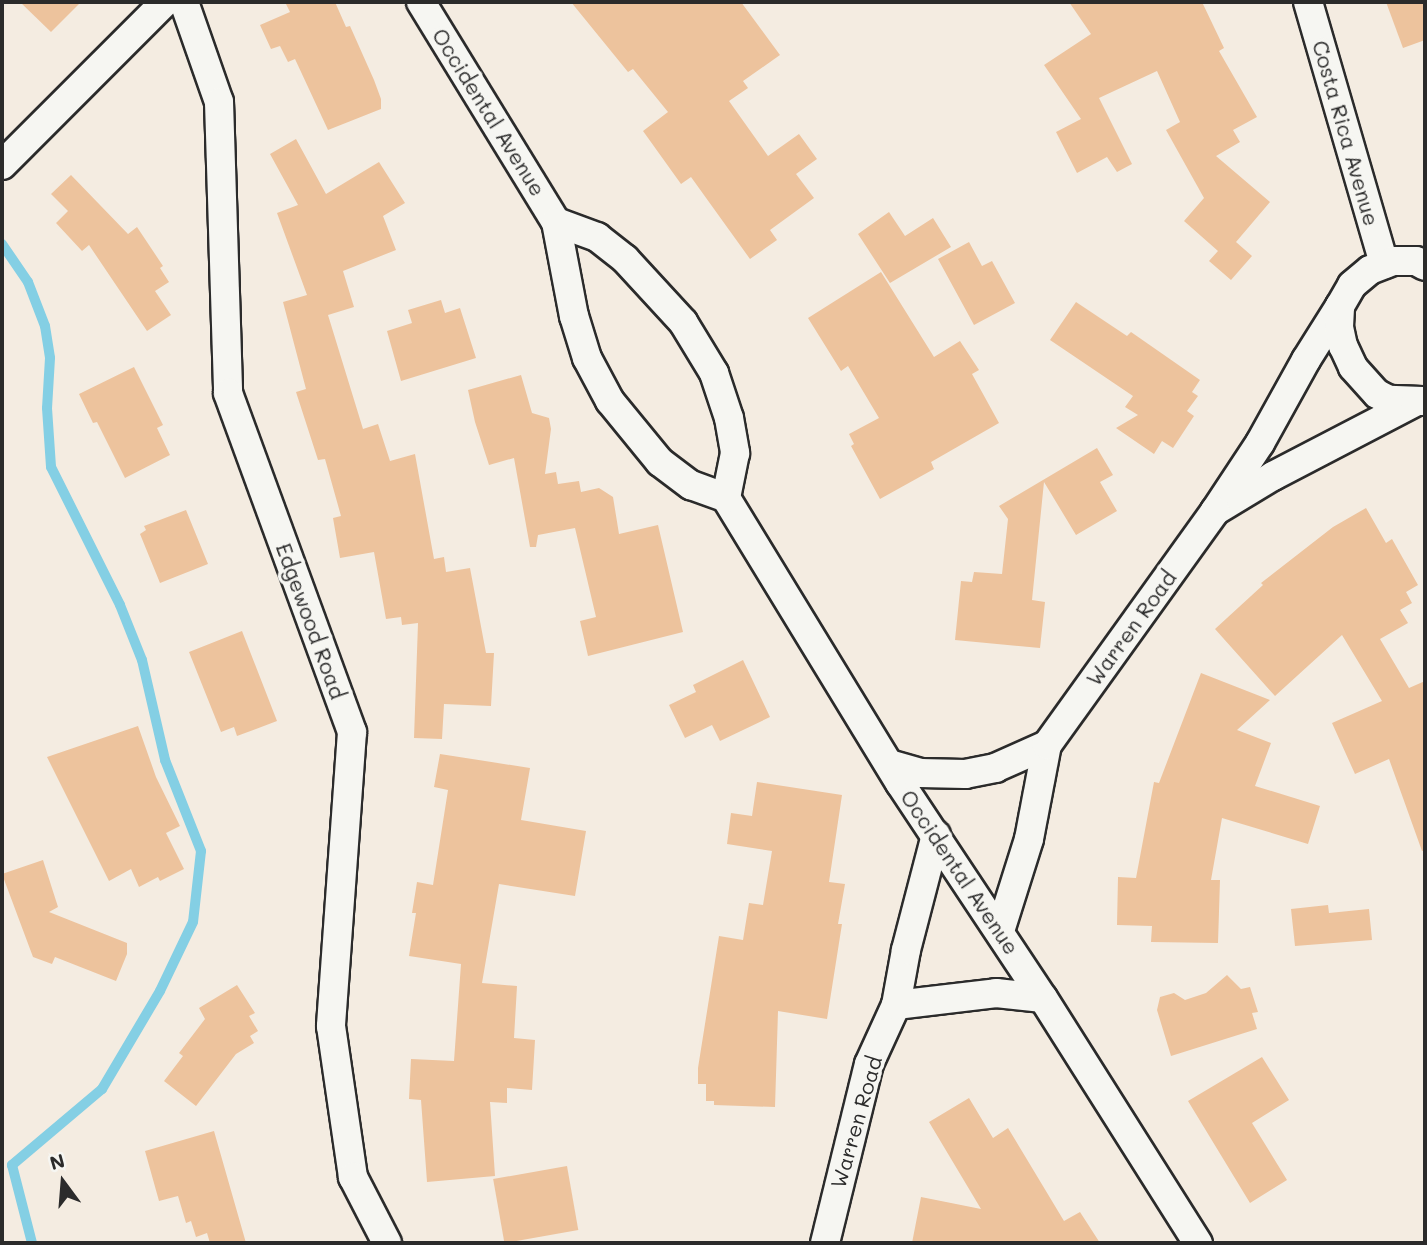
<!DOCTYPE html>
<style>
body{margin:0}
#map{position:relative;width:1427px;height:1245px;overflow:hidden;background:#f4ece1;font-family:Mali,sans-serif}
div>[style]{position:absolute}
.stream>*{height:10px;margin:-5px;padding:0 5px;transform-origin:5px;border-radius:5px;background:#84cfe4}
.building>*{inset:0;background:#edc39d;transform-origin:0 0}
.roads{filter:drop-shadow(2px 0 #2b2b2b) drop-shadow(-2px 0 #2b2b2b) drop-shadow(0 2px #2b2b2b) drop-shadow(0 -2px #2b2b2b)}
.minor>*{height:28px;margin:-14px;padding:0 14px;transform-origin:14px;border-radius:14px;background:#f6f6f2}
span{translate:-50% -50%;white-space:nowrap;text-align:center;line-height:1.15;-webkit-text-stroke:7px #f6f6f2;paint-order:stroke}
.street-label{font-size:21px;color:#2b2b2b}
.frame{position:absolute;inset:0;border:4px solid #2b2b2b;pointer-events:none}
.north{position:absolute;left:28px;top:1147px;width:70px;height:70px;-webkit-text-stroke:5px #f6f6f2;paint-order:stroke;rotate:344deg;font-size:19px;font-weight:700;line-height:28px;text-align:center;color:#2b2b2b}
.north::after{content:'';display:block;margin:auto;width:24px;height:32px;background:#2b2b2b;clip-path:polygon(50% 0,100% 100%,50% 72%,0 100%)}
</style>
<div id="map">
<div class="stream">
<div style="left:2px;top:244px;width:46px;rotate:55.6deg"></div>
<div style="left:28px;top:282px;width:47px;rotate:68.9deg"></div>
<div style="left:45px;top:326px;width:32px;rotate:81deg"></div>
<div style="left:50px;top:358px;width:50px;rotate:93.4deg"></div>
<div style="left:47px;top:408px;width:59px;rotate:86.1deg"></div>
<div style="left:51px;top:467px;width:154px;rotate:63.4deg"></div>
<div style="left:120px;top:605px;width:59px;rotate:68.2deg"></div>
<div style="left:142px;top:660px;width:103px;rotate:77deg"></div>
<div style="left:165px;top:760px;width:98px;rotate:68.4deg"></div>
<div style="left:201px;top:851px;width:71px;rotate:96.4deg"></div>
<div style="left:193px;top:922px;width:76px;rotate:115.6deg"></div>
<div style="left:160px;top:991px;width:114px;rotate:120.6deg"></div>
<div style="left:102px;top:1089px;width:118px;rotate:139.8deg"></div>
<div style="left:12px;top:1165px;width:81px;rotate:75.6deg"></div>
</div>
<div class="building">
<div style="clip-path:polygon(20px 2px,81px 2px,51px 32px)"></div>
<div style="clip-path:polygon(285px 2px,335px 2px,346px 27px,350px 26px,374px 80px,381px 99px,381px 109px,328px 130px,295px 59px,288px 62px,280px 46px,271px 49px,260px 25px,290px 12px)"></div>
<div style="clip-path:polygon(571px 2px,741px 2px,780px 55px,743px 81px,748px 88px,729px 101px,768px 156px,799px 134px,817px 159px,796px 174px,814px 198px,770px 230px,777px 240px,750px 259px,691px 177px,681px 184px,643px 131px,668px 112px,633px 69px,628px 72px)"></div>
<div style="clip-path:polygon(1069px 2px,1202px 2px,1224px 48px,1219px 51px,1257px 117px,1233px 130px,1240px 142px,1216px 156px,1270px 202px,1236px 242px,1252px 256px,1231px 280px,1209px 261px,1218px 251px,1184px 221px,1204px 198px,1166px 130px,1180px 122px,1157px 71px,1099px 98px,1132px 164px,1117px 172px,1107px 157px,1077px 173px,1056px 132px,1081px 119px,1044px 65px,1091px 34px)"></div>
<div style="clip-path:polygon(1386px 2px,1425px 2px,1425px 40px,1403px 48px)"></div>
<div style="clip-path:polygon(296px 139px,326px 194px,379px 162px,405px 203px,383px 216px,396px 250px,343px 271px,354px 307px,328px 315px,363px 429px,378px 424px,390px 461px,415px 454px,434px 559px,444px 557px,446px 572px,470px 568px,486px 653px,494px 653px,491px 706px,444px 704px,442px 739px,414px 738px,418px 623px,402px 625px,401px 617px,386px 619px,374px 552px,340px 558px,333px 518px,341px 516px,325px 459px,318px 460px,296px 392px,306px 389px,283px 302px,307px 295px,277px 213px,298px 205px,270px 154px)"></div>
<div style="clip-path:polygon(71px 175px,128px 234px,137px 227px,163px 266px,160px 268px,169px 282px,155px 291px,171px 315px,147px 331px,89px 245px,82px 251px,56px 223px,68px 211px,51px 194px)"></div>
<div style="clip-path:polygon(889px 212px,905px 236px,933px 218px,951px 247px,890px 283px,858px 234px)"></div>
<div style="clip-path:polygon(969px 242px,982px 266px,992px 261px,1015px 303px,974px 325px,938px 259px)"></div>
<div style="clip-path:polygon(881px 272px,934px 357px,960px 341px,979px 370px,972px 374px,999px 423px,931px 462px,934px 469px,880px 499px,851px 446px,854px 444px,849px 434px,879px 418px,848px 366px,841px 371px,808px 318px)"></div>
<div style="clip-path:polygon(441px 300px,445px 313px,460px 308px,476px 358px,401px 381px,387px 331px,412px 323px,408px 310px)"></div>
<div style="clip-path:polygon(1076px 302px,1127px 336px,1131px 332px,1200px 380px,1192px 392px,1198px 396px,1187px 411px,1194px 416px,1173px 448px,1162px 441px,1154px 454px,1116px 428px,1138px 415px,1125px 407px,1133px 396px,1050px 340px)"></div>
<div style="clip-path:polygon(134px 367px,163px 425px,157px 428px,170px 455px,125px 478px,97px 422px,93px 423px,79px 394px)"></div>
<div style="clip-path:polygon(521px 375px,532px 413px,549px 418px,551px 429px,545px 474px,556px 472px,558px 484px,579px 481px,581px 492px,599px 488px,613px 497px,619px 534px,658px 525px,683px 632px,588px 656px,580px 621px,596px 617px,575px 528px,538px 535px,536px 547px,530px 547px,514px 458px,489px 465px,475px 422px,468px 390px)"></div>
<div style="clip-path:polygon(1097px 448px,1113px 475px,1100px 482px,1117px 511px,1076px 535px,1044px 482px,1032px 600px,1045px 602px,1040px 648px,955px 640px,961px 581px,972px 582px,974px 572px,1002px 574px,1008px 519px,999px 506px)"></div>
<div style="clip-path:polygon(1366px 508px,1386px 543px,1392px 539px,1418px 585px,1406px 592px,1412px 603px,1400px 610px,1408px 623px,1380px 639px,1409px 688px,1425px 681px,1425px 850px,1422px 851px,1389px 759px,1355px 774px,1332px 723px,1382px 701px,1342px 635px,1275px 696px,1215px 629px,1263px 585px,1261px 583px,1333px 527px)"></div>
<div style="clip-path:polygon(186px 510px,208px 564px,160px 583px,140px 534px,146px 530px,144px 526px)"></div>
<div style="clip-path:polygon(242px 631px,277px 721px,237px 736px,234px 727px,221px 732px,189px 652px)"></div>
<div style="clip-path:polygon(743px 660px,770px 717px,720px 741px,712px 725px,685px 738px,669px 705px,696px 692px,693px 685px)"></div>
<div style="clip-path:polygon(1201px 673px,1270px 700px,1237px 730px,1271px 743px,1255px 786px,1320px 806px,1308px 844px,1222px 818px,1211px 880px,1220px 880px,1218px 943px,1151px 942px,1152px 926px,1117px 925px,1118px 877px,1136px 878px,1154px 782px,1159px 783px)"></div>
<div style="clip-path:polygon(138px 726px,156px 777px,180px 826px,166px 833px,184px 869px,160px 881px,158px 877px,139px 887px,131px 869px,109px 881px,47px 757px)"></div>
<div style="clip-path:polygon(440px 754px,530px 768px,521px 820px,586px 831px,575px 896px,499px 884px,482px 983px,517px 986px,514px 1038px,535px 1040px,532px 1090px,507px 1088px,507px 1103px,490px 1102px,495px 1176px,427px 1182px,421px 1100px,409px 1099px,411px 1059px,454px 1061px,461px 964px,409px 956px,416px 913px,412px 913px,417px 882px,433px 885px,448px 790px,434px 787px)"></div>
<div style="clip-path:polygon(757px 782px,842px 795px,829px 882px,845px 884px,838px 924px,842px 924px,827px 1019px,778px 1011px,775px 1107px,714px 1105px,714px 1101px,706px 1101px,706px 1084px,698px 1084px,698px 1068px,719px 936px,743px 940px,749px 903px,763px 905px,772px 851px,727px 844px,731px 813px,752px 816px)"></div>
<div style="clip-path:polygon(43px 860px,58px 907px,49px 912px,127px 943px,127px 954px,116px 981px,55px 957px,52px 964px,33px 957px,2px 874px)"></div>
<div style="clip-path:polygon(1328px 905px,1329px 913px,1369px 909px,1372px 940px,1295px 946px,1291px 909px)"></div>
<div style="clip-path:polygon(1227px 975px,1241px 989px,1250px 987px,1258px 1012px,1252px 1013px,1257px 1029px,1171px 1056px,1157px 1010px,1160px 997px,1174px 993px,1185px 1000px,1206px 993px)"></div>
<div style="clip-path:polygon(237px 985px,255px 1013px,249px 1016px,258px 1031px,250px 1036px,254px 1043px,236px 1054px,196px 1106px,164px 1081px,183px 1056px,179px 1053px,205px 1019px,199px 1008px)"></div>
<div style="clip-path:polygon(1262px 1057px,1289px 1100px,1252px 1123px,1287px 1180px,1250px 1203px,1188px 1101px)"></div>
<div style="clip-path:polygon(969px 1098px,993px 1138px,1008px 1128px,1064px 1221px,1080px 1212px,1100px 1243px,912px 1243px,921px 1197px,981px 1209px,929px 1122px)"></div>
<div style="clip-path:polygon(214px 1131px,246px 1243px,210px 1243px,207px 1233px,196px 1237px,191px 1221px,186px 1223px,178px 1196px,159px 1201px,145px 1151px)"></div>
<div style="left:567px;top:1166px;width:65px;height:75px;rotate:80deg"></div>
</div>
<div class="roads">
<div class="minor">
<div style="left:184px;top:2px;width:106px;rotate:70.7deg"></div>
<div style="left:219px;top:102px;width:291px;rotate:88.2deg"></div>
<div style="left:228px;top:393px;width:361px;rotate:69.9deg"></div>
<div style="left:352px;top:732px;width:295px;rotate:94.1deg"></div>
<div style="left:331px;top:1026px;width:153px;rotate:81.7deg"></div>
<div style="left:353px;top:1177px;width:74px;rotate:62.7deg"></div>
<div style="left:421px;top:2px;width:258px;rotate:58.5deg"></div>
<div style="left:556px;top:222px;width:96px;rotate:79.2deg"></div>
<div style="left:574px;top:316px;width:44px;rotate:72.8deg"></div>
<div style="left:587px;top:358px;width:49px;rotate:61.9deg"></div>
<div style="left:610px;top:401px;width:79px;rotate:50.7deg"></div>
<div style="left:660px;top:462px;width:39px;rotate:37deg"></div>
<div style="left:691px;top:485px;width:37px;rotate:20deg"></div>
<div style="left:726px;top:498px;width:334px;rotate:58.6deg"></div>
<div style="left:900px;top:783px;width:258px;rotate:56.4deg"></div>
<div style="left:1043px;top:998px;width:290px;rotate:57.7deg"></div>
<div style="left:1308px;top:2px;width:273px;rotate:73.8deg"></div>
<div style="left:2px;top:165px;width:231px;rotate:-45deg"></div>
<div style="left:556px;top:222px;width:44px;rotate:20.1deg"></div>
<div style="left:597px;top:237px;width:36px;rotate:38deg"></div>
<div style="left:625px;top:259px;width:86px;rotate:47.4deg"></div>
<div style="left:683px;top:322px;width:60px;rotate:58.7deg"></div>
<div style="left:714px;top:373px;width:47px;rotate:71.6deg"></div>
<div style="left:729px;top:418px;width:36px;rotate:80deg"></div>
<div style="left:735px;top:453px;width:46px;rotate:101.3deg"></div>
<div style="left:1340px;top:306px;width:64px;rotate:122.2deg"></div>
<div style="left:1306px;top:360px;width:95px;rotate:119deg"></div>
<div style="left:1260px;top:443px;width:82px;rotate:123.5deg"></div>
<div style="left:1215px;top:511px;width:68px;rotate:-31.1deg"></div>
<div style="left:1273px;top:476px;width:160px;rotate:-27.5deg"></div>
<div style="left:1422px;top:401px;width:33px;rotate:-178deg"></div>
<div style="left:1389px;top:400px;width:13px;rotate:-153deg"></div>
<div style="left:1377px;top:394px;width:36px;rotate:-132deg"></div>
<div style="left:1353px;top:367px;width:23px;rotate:-115deg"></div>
<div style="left:1343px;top:346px;width:19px;rotate:-102deg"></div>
<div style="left:1339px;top:327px;width:21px;rotate:-87deg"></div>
<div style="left:1340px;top:306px;width:24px;rotate:-60deg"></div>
<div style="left:1352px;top:285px;width:23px;rotate:-40deg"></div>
<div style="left:1370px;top:270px;width:25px;rotate:-21deg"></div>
<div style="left:1393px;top:261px;width:23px"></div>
<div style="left:1416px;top:261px;width:10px;rotate:29deg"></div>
<div style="left:889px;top:764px;width:32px;rotate:16deg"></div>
<div style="left:920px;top:773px;width:45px;rotate:1.3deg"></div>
<div style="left:965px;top:774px;width:31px;rotate:-11deg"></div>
<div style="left:995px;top:768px;width:57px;rotate:-23.9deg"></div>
<div style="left:1000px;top:931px;width:96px;rotate:-72.5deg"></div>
<div style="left:1029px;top:839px;width:96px;rotate:-79.2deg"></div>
<div style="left:1047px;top:745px;width:288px;rotate:-54.3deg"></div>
<div style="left:896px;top:1005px;width:101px;rotate:-6.8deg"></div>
<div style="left:996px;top:993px;width:47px;rotate:6.1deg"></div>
<div style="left:825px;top:1243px;width:184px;rotate:-76.2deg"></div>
<div style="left:869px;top:1064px;width:65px;rotate:-65.4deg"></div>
<div style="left:896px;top:1005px;width:56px;rotate:-79.7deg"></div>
<div style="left:906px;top:950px;width:119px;rotate:-75.4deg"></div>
</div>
</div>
<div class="street-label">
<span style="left:489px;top:112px;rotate:58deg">Occidental Avenue</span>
<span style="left:1346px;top:133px;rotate:74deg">Costa Rica Avenue</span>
<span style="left:311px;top:621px;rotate:70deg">Edgewood Road</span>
<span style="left:1131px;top:628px;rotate:-54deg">Warren Road</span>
<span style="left:960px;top:872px;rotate:56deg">Occidental Avenue</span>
<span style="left:856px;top:1122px;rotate:-74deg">Warren Road</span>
</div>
<div class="frame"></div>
<div class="north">N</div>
</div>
